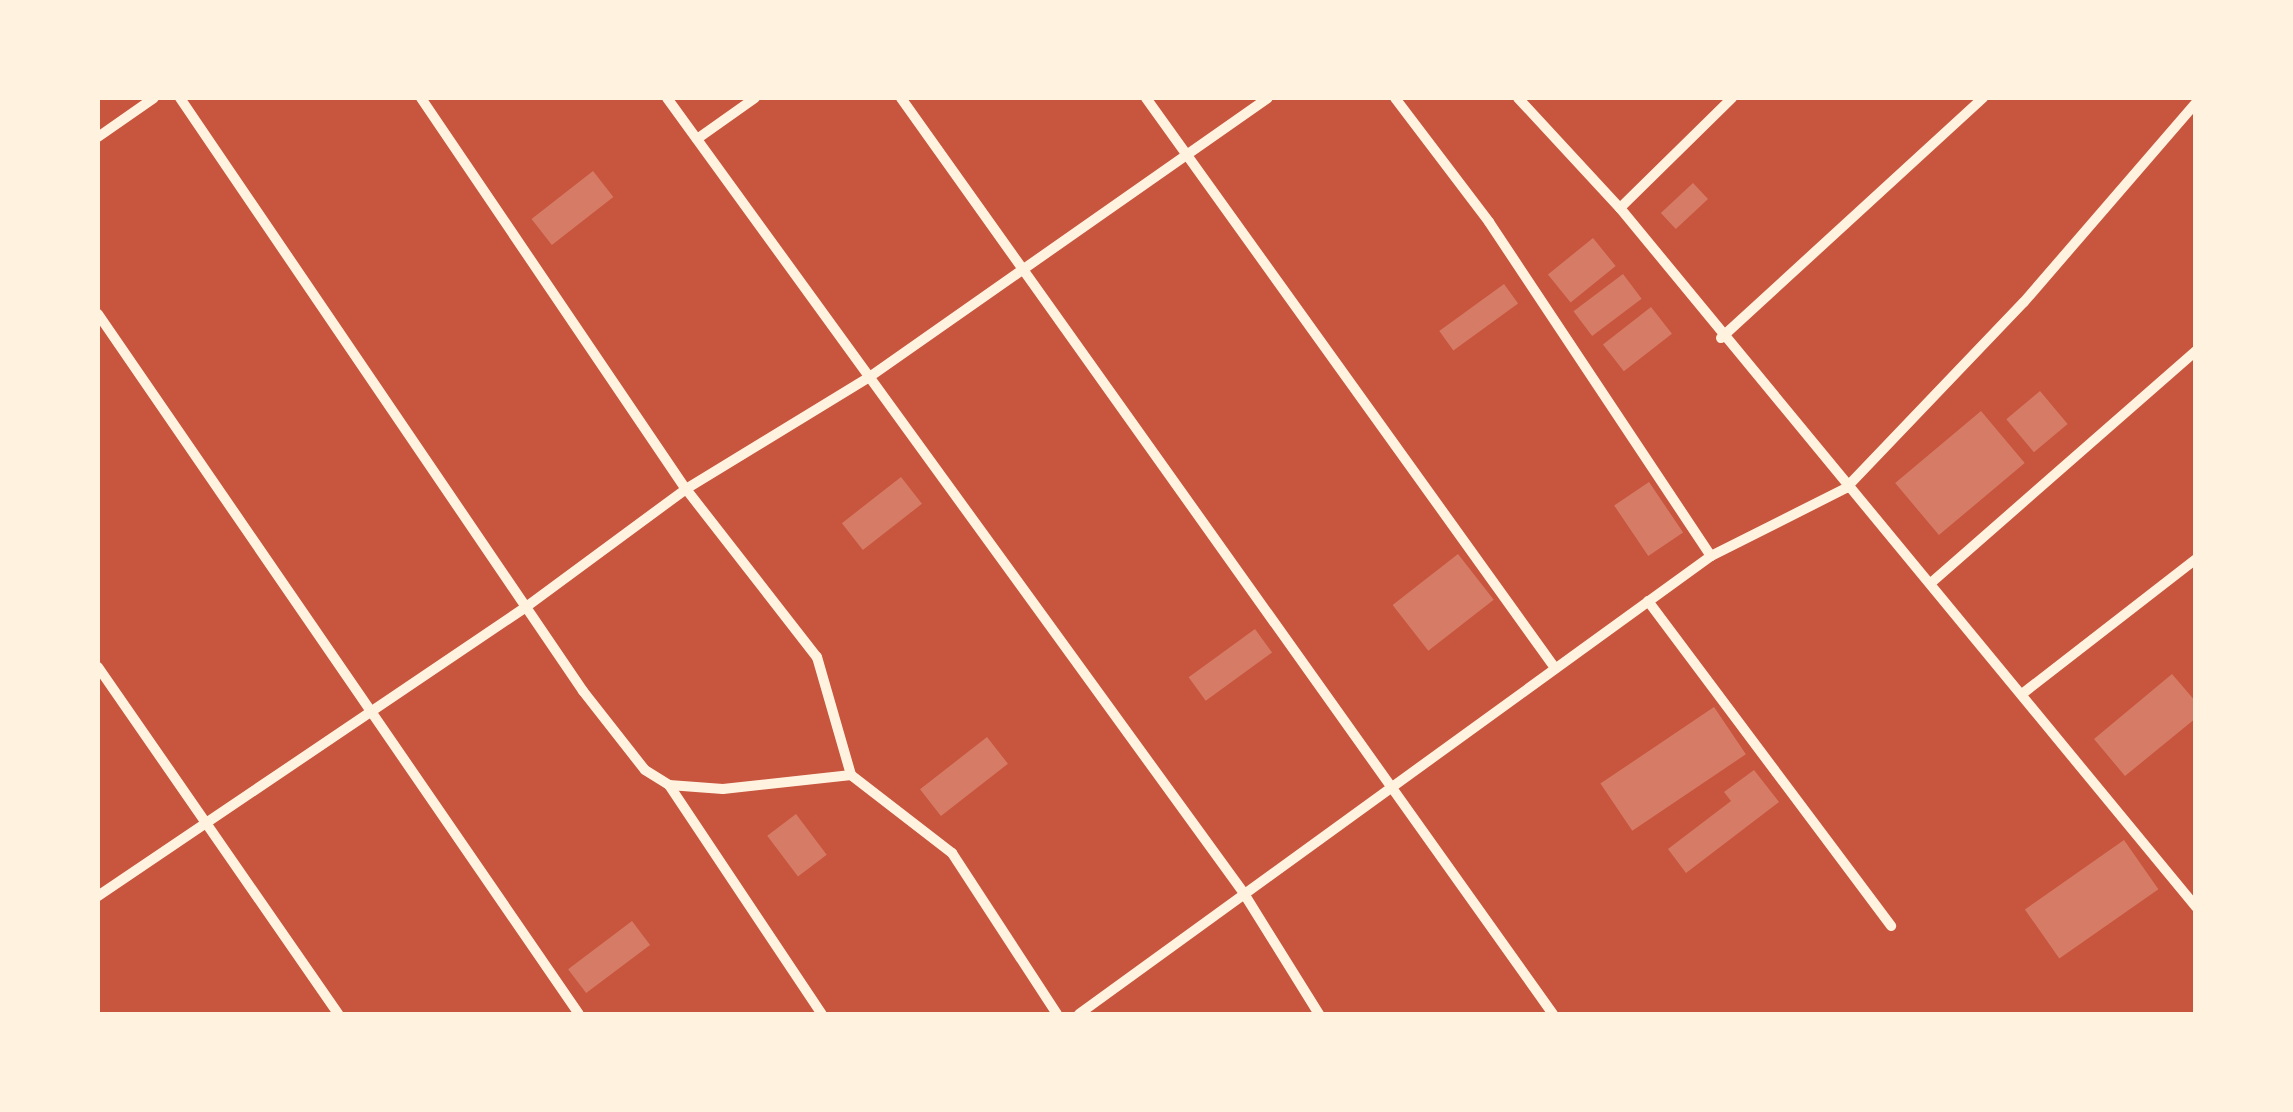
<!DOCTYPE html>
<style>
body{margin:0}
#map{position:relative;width:2293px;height:1112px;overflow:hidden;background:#c8553d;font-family:"Source Serif 4",serif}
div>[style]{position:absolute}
.building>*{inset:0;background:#d67c66;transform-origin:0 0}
.minor>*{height:10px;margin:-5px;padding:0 5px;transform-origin:5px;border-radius:5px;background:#fff3e0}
span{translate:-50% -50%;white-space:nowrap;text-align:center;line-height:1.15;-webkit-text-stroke:8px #fff3e0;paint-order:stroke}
.frame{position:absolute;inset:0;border:100px solid #fff3e0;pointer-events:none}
</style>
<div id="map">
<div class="building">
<div style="left:593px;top:171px;width:33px;height:78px;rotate:52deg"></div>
<div style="left:1693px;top:183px;width:22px;height:44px;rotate:47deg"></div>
<div style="left:1593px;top:238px;width:36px;height:58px;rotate:51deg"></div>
<div style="left:1623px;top:274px;width:31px;height:62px;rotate:53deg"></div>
<div style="left:1504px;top:284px;width:24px;height:80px;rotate:54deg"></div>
<div style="left:1651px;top:307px;width:34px;height:61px;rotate:52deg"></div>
<div style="left:2040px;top:391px;width:43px;height:44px;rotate:50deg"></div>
<div style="left:1981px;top:411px;width:68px;height:112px;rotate:50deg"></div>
<div style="left:901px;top:477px;width:34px;height:75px;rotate:52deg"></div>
<div style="left:1649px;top:482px;width:61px;height:42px;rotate:56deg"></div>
<div style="left:1458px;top:554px;width:58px;height:83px;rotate:52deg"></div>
<div style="left:1255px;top:629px;width:29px;height:82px;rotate:54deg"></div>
<div style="clip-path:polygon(2172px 674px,2196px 702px,2196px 718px,2125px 776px,2094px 739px)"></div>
<div style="left:1714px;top:707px;width:57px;height:137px;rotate:56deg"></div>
<div style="left:987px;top:737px;width:34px;height:85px;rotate:52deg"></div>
<div style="clip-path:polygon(1754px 770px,1779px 802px,1686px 873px,1668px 849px,1731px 801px,1724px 792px)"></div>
<div style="left:796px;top:814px;width:51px;height:36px;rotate:53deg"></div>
<div style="left:2124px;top:840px;width:60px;height:121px;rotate:55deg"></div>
<div style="left:632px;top:921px;width:30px;height:80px;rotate:53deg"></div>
</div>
<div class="minor">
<div style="left:180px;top:98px;width:717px;rotate:55.8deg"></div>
<div style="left:583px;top:691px;width:100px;rotate:51.9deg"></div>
<div style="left:645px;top:770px;width:28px;rotate:32deg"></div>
<div style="left:669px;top:785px;width:54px;rotate:4.2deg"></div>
<div style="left:723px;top:789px;width:129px;rotate:-6.2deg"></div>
<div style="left:851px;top:775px;width:128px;rotate:37.7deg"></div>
<div style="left:952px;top:853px;width:192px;rotate:56.9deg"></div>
<div style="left:421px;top:98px;width:472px;rotate:55.9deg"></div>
<div style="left:686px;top:489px;width:213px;rotate:52.1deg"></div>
<div style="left:817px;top:657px;width:123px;rotate:73.9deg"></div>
<div style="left:667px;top:98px;width:981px;rotate:54.04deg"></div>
<div style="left:1243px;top:892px;width:144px;rotate:58.1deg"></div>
<div style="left:901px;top:98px;width:1124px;rotate:54.56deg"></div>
<div style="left:1146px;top:98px;width:702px;rotate:54.34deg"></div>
<div style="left:1395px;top:98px;width:156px;rotate:52.8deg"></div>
<div style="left:1489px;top:222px;width:401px;rotate:56.4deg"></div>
<div style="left:1518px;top:98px;width:150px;rotate:47.2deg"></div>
<div style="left:1620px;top:208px;width:906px;rotate:50.51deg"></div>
<div style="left:98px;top:137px;width:68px;rotate:-34.9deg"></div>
<div style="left:697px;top:139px;width:71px;rotate:-35.3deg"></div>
<div style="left:1620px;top:208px;width:157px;rotate:-44.5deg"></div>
<div style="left:98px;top:314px;width:849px;rotate:55.51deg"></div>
<div style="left:1721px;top:338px;width:355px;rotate:-42.5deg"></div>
<div style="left:1932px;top:582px;width:351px;rotate:-41.2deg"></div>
<div style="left:1648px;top:601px;width:406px;rotate:53.2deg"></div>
<div style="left:98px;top:667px;width:422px;rotate:55.3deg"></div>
<div style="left:2022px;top:694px;width:220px;rotate:-37.8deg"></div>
<div style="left:669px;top:785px;width:275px;rotate:56.3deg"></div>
<div style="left:98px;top:896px;width:516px;rotate:-34.03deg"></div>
<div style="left:526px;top:607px;width:199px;rotate:-36.4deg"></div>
<div style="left:686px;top:489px;width:213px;rotate:-31.4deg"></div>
<div style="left:868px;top:378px;width:488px;rotate:-35deg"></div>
<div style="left:1079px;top:1014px;width:781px;rotate:-35.93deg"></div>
<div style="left:1711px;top:556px;width:151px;rotate:-26.7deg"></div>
<div style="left:1846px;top:488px;width:257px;rotate:-46.3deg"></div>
<div style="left:2024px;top:302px;width:263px;rotate:-49.2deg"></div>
</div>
<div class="frame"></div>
</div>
